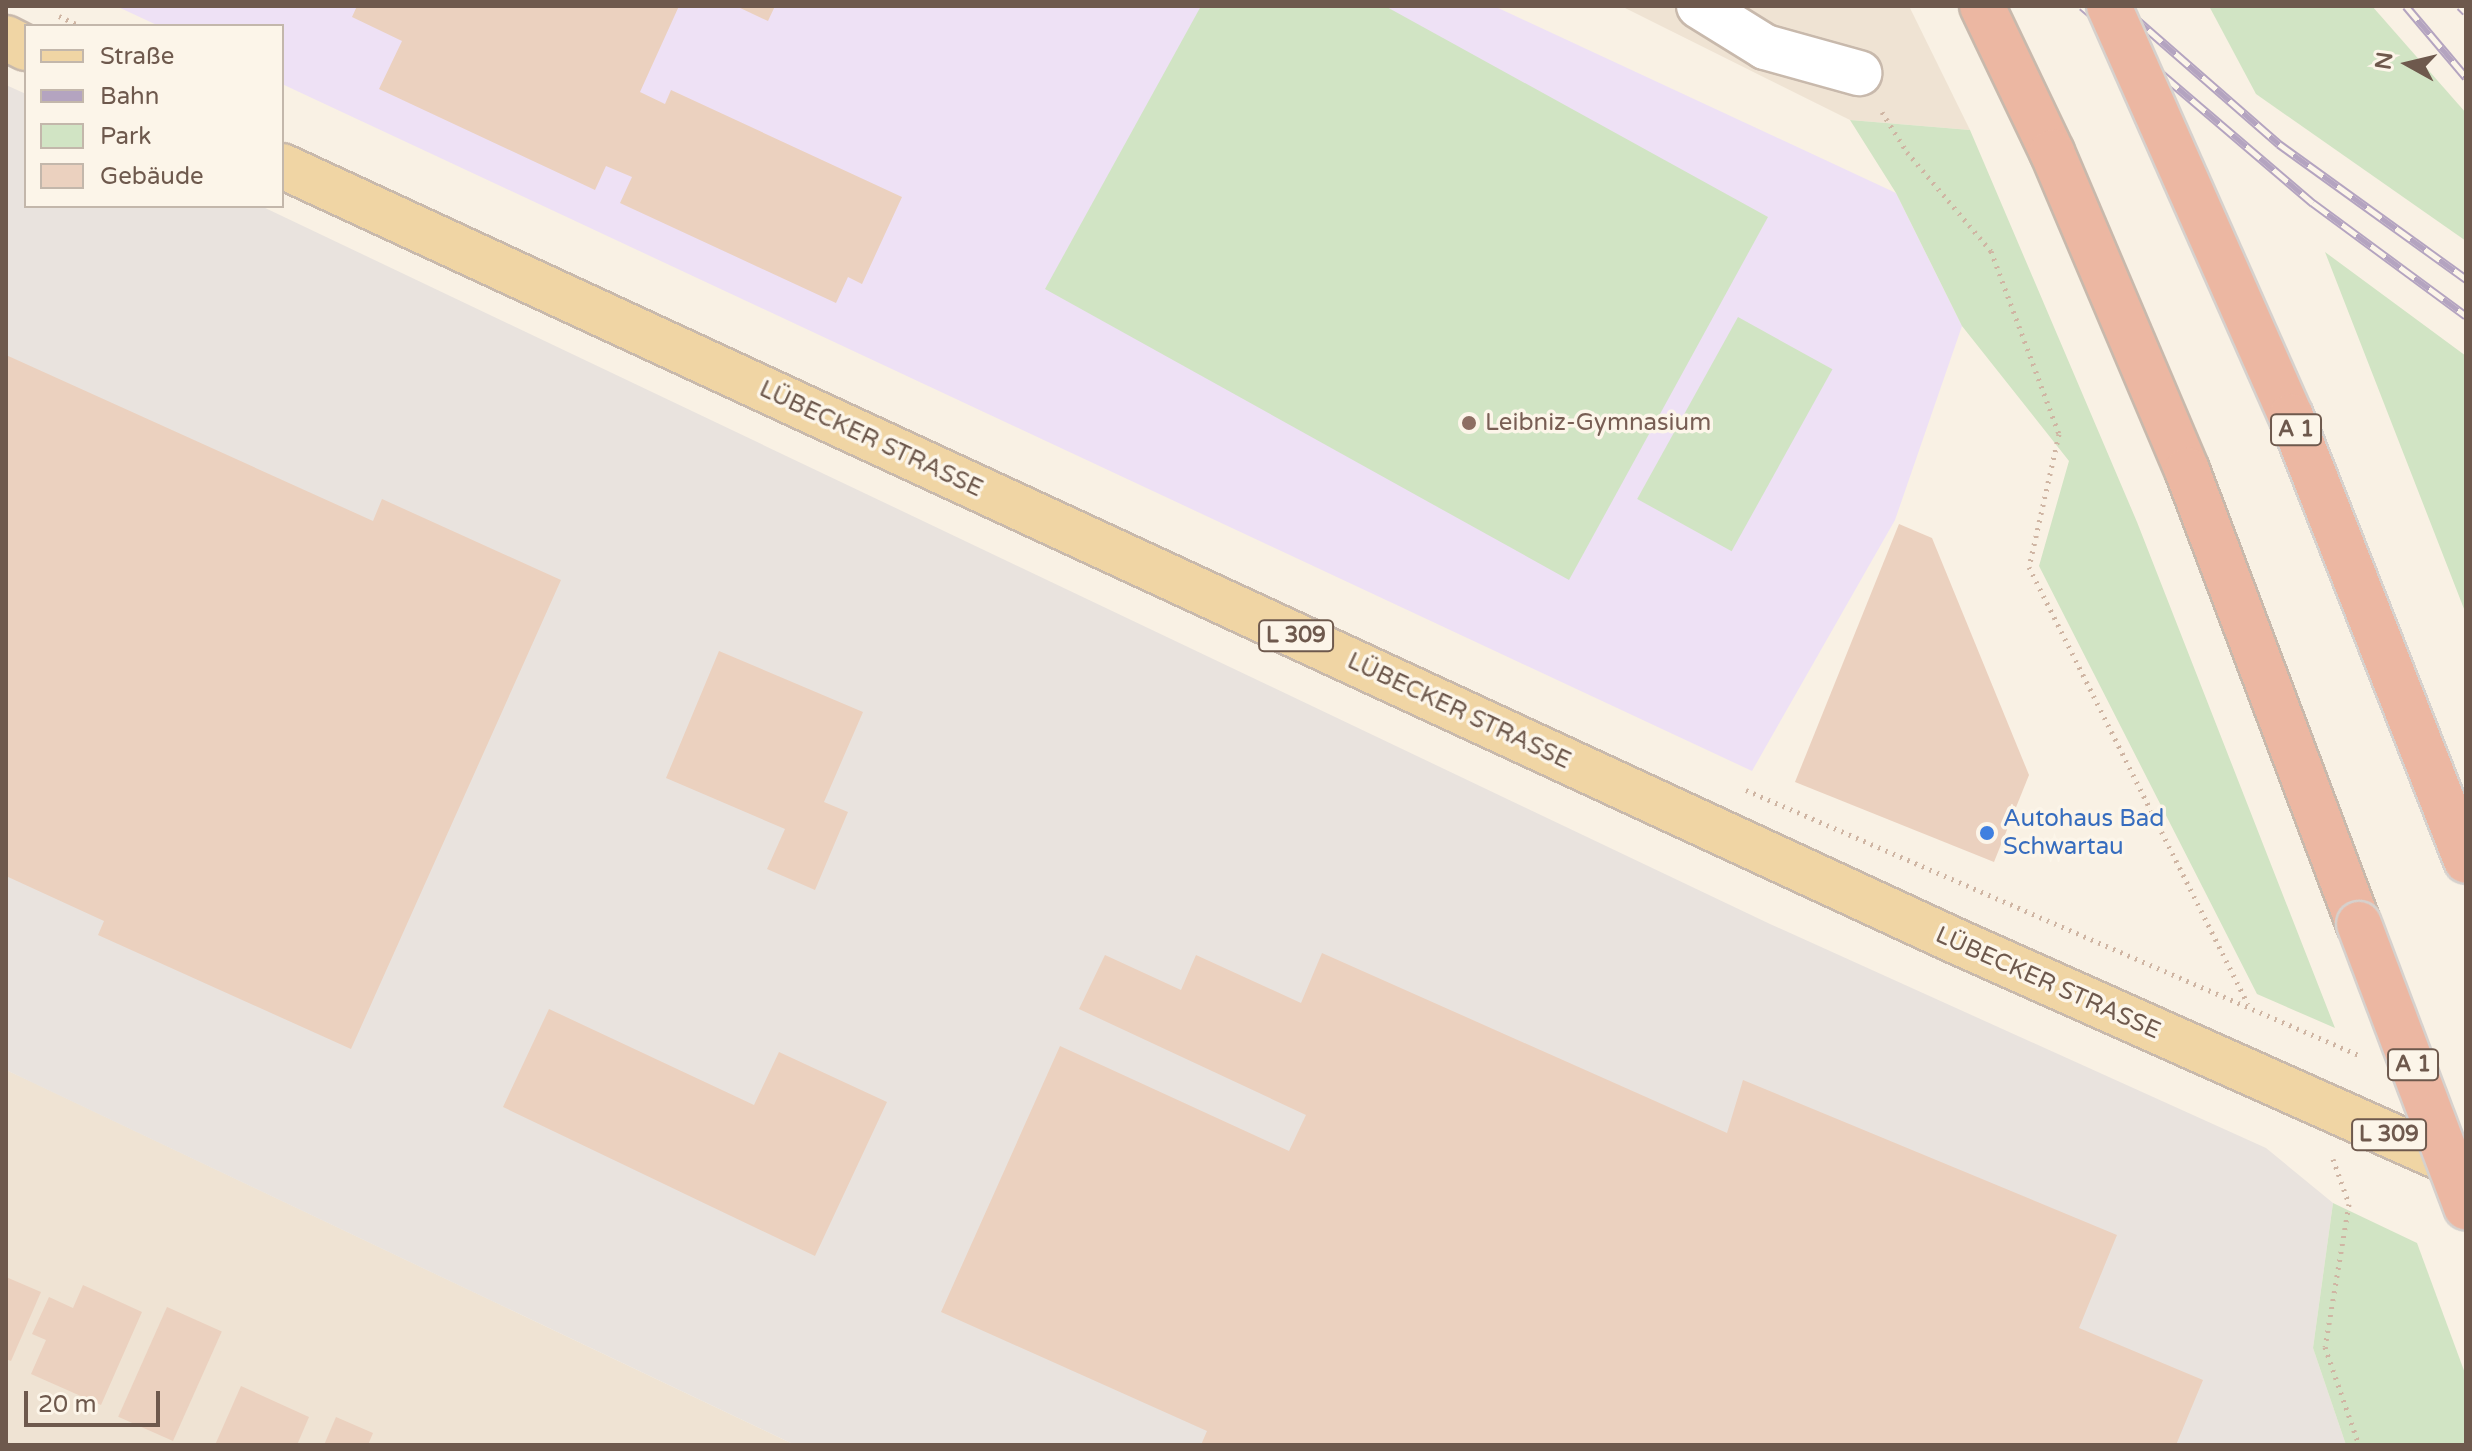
<!DOCTYPE html>
<meta charset="utf-8">
<style>
body{margin:0}
#map{position:relative;width:2472px;height:1451px;overflow:hidden;background:#f9f1e4;font-family:"Varela Round",sans-serif}
div>[style]{position:absolute}
.residential>*{inset:0;background:#efe3d3}
.industrial>*{inset:0;background:#e9e3de}
.education>*{inset:0;background:#eee1f5}
.green>*{inset:0;background:#d1e4c4;transform-origin:0 0}
.building>*{inset:0;background:#ebd1bf;transform-origin:0 0}
.path>*{height:5px;margin-top:-2.5px;transform-origin:0;background:repeating-linear-gradient(90deg,#cfb5a3 0 2px,transparent 0 8px)}
.roads{filter:drop-shadow(2px 0 #c8b9ac) drop-shadow(-2px 0 #c8b9ac) drop-shadow(0 2px #c8b9ac) drop-shadow(0 -2px #c8b9ac)}
.minor>*{height:44px;margin:-22px;padding:0 22px;transform-origin:22px;border-radius:22px;background:#fff}
.primary>*{height:44px;margin:-22px;padding:0 22px;transform-origin:22px;border-radius:22px;background:#f0d5a4}
.motorway>*{height:44px;margin:-22px;padding:0 22px;transform-origin:22px;border-radius:22px;background:#ecb7a2}
.rail>*{height:9px;margin-top:-4.5px;transform-origin:0;background:repeating-linear-gradient(90deg,#fcf5e9 0 18px,#b4a4c0 0 36px);box-sizing:border-box;border-block:2px solid #b4a4c0}
.bridges{filter:drop-shadow(2px 0 #d6d1cd) drop-shadow(-2px 0 #d6d1cd) drop-shadow(0 2px #d6d1cd) drop-shadow(0 -2px #d6d1cd)}
.motorway-bridge>*{height:44px;margin:-22px;padding:0 22px;transform-origin:22px;border-radius:22px;background:#ecb7a2}
.dots>*{width:22px;height:22px;translate:-50% -50%;box-sizing:border-box;border:4px solid #fcf5e9;border-radius:50%}
span{translate:-50% -50%;white-space:nowrap;text-align:center;line-height:1.15;-webkit-text-stroke:7px #fcf5e9;paint-order:stroke}
.shield-label span{padding:2px 6px;background:#fcf5e9;border:2px solid;border-radius:6px;-webkit-text-stroke-width:0}
.shield-label{font-size:22px;color:#6e594d;font-weight:700}
.education-label{font-size:24px;color:#785e54}
.left{translate:0 -50%;text-align:left}
.street-label{font-size:24px;color:#6e594d}
.shop-label{font-size:24px;color:#366cbe}
.frame{position:absolute;inset:0;border:8px solid #6e594d;pointer-events:none}
.legend{position:absolute;left:24px;top:24px;width:260px;height:184px;box-sizing:border-box;background:#fcf5e9;border:2px solid #c3b7ab;margin:0;padding:10px 14px;list-style:none;font-size:24px;color:#6e594d}
.legend li{display:flex;align-items:center;gap:16px;height:40px}
.legend b{width:40px;border:2px solid #c3b7ab}
.north{position:absolute;left:2368px;top:24px;width:80px;height:80px;-webkit-text-stroke:6px #fcf5e9;paint-order:stroke;rotate:278deg;font-size:22px;font-weight:700;line-height:32px;text-align:center;color:#6e594d}
.north::after{content:'';display:block;margin:auto;width:28px;height:36px;background:#6e594d;clip-path:polygon(50% 0,100% 100%,50% 72%,0 100%)}
.scale{position:absolute;left:24px;top:1391px;width:136px;height:36px;box-sizing:border-box;border:4px solid #6e594d;border-top:0;padding-left:10px;font-size:24px;line-height:28px;white-space:nowrap;color:#6e594d;-webkit-text-stroke:6px #fcf5e9;paint-order:stroke}
</style>
<div id="map">
<div class="residential">
<div style="clip-path:polygon(1621px 6px,1909px 6px,1970px 130px,1850px 120px)"></div>
<div style="clip-path:polygon(6px 1070px,28px 1080px,795px 1445px,6px 1445px)"></div>
</div>
<div class="industrial">
<div style="clip-path:polygon(6px 85px,26px 94px,26px 206px,261px 206px,1770px 924px,2266px 1148px,2333px 1203px,2313px 1348px,2346px 1445px,795px 1445px,6px 1070px)"></div>
</div>
<div class="education">
<div style="clip-path:polygon(116px 6px,1494px 6px,1896px 193px,1962px 326px,1895px 520px,1752px 771px,282px 84px,282px 26px,159px 26px)"></div>
</div>
<div class="green">
<div style="clip-path:polygon(1201px 6px,1385px 6px,1768px 217px,1569px 580px,1045px 289px)"></div>
<div style="clip-path:polygon(2209px 6px,2372px 6px,2466px 113px,2466px 241px,2256px 94px)"></div>
<div style="clip-path:polygon(1850px 120px,1970px 130px,2137px 522px,2335px 1028px,2257px 994px,2039px 566px,2069px 461px,1962px 326px,1896px 193px)"></div>
<div style="clip-path:polygon(2325px 252px,2466px 356px,2466px 614px,2422px 501px)"></div>
<div style="left:1738px;top:317px;width:108px;height:208px;rotate:29deg"></div>
<div style="clip-path:polygon(2333px 1203px,2417px 1243px,2466px 1376px,2466px 1445px,2346px 1445px,2313px 1348px)"></div>
</div>
<div class="building">
<div style="clip-path:polygon(357px 6px,679px 6px,640px 92px,665px 104px,671px 90px,902px 197px,862px 284px,848px 277px,836px 303px,620px 203px,632px 177px,606px 166px,595px 190px,379px 89px,402px 41px,352px 17px)"></div>
<div style="clip-path:polygon(736px 6px,775px 6px,768px 21px)"></div>
<div style="clip-path:polygon(6px 355px,373px 521px,382px 499px,561px 580px,351px 1049px,98px 935px,104px 921px,6px 876px)"></div>
<div style="clip-path:polygon(1899px 524px,1932px 538px,2029px 775px,1994px 862px,1795px 782px)"></div>
<div style="clip-path:polygon(719px 651px,863px 712px,824px 802px,848px 812px,815px 890px,767px 869px,785px 829px,666px 778px)"></div>
<div style="clip-path:polygon(1322px 953px,1727px 1133px,1743px 1080px,2117px 1235px,2079px 1328px,2203px 1380px,2176px 1445px,1201px 1445px,1207px 1431px,941px 1312px,1060px 1046px,1289px 1151px,1306px 1115px,1079px 1009px,1105px 955px,1181px 990px,1196px 955px,1301px 1003px)"></div>
<div style="clip-path:polygon(549px 1009px,754px 1105px,779px 1052px,887px 1102px,815px 1256px,503px 1107px)"></div>
<div style="clip-path:polygon(6px 1277px,41px 1292px,11px 1361px,6px 1359px)"></div>
<div style="clip-path:polygon(83px 1285px,142px 1312px,101px 1405px,31px 1374px,46px 1340px,32px 1334px,49px 1297px,73px 1308px)"></div>
<div style="left:167px;top:1307px;width:60px;height:120px;rotate:24deg"></div>
<div style="clip-path:polygon(241px 1386px,309px 1417px,297px 1445px,215px 1445px)"></div>
<div style="clip-path:polygon(336px 1417px,373px 1433px,368px 1445px,324px 1445px)"></div>
</div>
<div class="path">
<div style="left:59px;top:16px;width:23px;rotate:25deg"></div>
<div style="left:1882px;top:112px;width:47px;rotate:58deg"></div>
<div style="left:1907px;top:152px;width:130px;rotate:49.7deg"></div>
<div style="left:1991px;top:251px;width:195px;rotate:69.6deg"></div>
<div style="left:2059px;top:434px;width:136px;rotate:102.7deg"></div>
<div style="left:2029px;top:567px;width:489px;rotate:63.4deg"></div>
<div style="left:1746px;top:790px;width:670px;rotate:23.39deg"></div>
<div style="left:2333px;top:1159px;width:48px;rotate:70.4deg"></div>
<div style="left:2349px;top:1204px;width:145px;rotate:99.5deg"></div>
<div style="left:2325px;top:1347px;width:104px;rotate:70.9deg"></div>
</div>
<div class="roads">
<div class="minor">
<div style="left:1699px;top:6px;width:78px;rotate:31.8deg"></div>
<div style="left:1765px;top:47px;width:98px;rotate:15.5deg"></div>
</div>
<div class="primary">
<div style="left:6px;top:38px;width:22px;rotate:27deg"></div>
<div style="left:282px;top:166px;width:1839px;rotate:24.85deg"></div>
<div style="left:1951px;top:939px;width:564px;rotate:24.07deg"></div>
</div>
<div class="motorway">
<div style="left:1982px;top:6px;width:162px;rotate:64.4deg"></div>
<div style="left:2052px;top:152px;width:345px;rotate:67deg"></div>
<div style="left:2187px;top:470px;width:485px;rotate:69.3deg"></div>
</div>
</div>
<div class="rail">
<div style="left:2082px;top:6px;width:304px;rotate:40.5deg"></div>
<div style="left:2313px;top:203px;width:190px;rotate:36.4deg"></div>
<div style="left:2121px;top:6px;width:210px;rotate:41.1deg"></div>
<div style="left:2279px;top:144px;width:231px;rotate:35.8deg"></div>
<div style="left:2406px;top:6px;width:93px;rotate:49.8deg"></div>
<div style="left:2460px;top:6px;width:8px;rotate:45deg"></div>
</div>
<div class="bridges">
<div class="motorway-bridge">
<div style="left:2109px;top:6px;width:449px;rotate:66.1deg"></div>
<div style="left:2291px;top:416px;width:478px;rotate:68.5deg"></div>
<div style="left:2359px;top:924px;width:303px;rotate:69.3deg"></div>
</div>
</div>
<div class="dots">
<div style="left:1469px;top:423px;background:#8d6e63"></div>
<div style="left:1987px;top:833px;background:#3f7fe0"></div>
</div>
<div class="shield-label">
<span style="left:2296px;top:430px">A 1</span>
<span style="left:1296px;top:636px">L 309</span>
<span style="left:2413px;top:1065px">A 1</span>
<span style="left:2389px;top:1135px">L 309</span>
</div>
<div class="education-label">
<span class="left" style="left:1485px;top:423px">Leibniz-Gymnasium</span>
</div>
<div class="street-label">
<span style="left:871px;top:439px;rotate:25deg">LÜBECKER STRASSE</span>
<span style="left:1459px;top:711px;rotate:25deg">LÜBECKER STRASSE</span>
<span style="left:2048px;top:983px;rotate:24deg">LÜBECKER STRASSE</span>
</div>
<div class="shop-label">
<span class="left" style="left:2003px;top:833px">Autohaus Bad<br>Schwartau</span>
</div>
<div class="frame"></div>
<ul class="legend">
<li><b style="height:10px;background:#f0d5a4"></b>Straße</li>
<li><b style="height:10px;background:#b4a4c0"></b>Bahn</li>
<li><b style="height:22px;background:#d1e4c4"></b>Park</li>
<li><b style="height:22px;background:#ebd1bf"></b>Gebäude</li>
</ul>
<div class="north">N</div>
<div class="scale">20 m</div>
</div>
